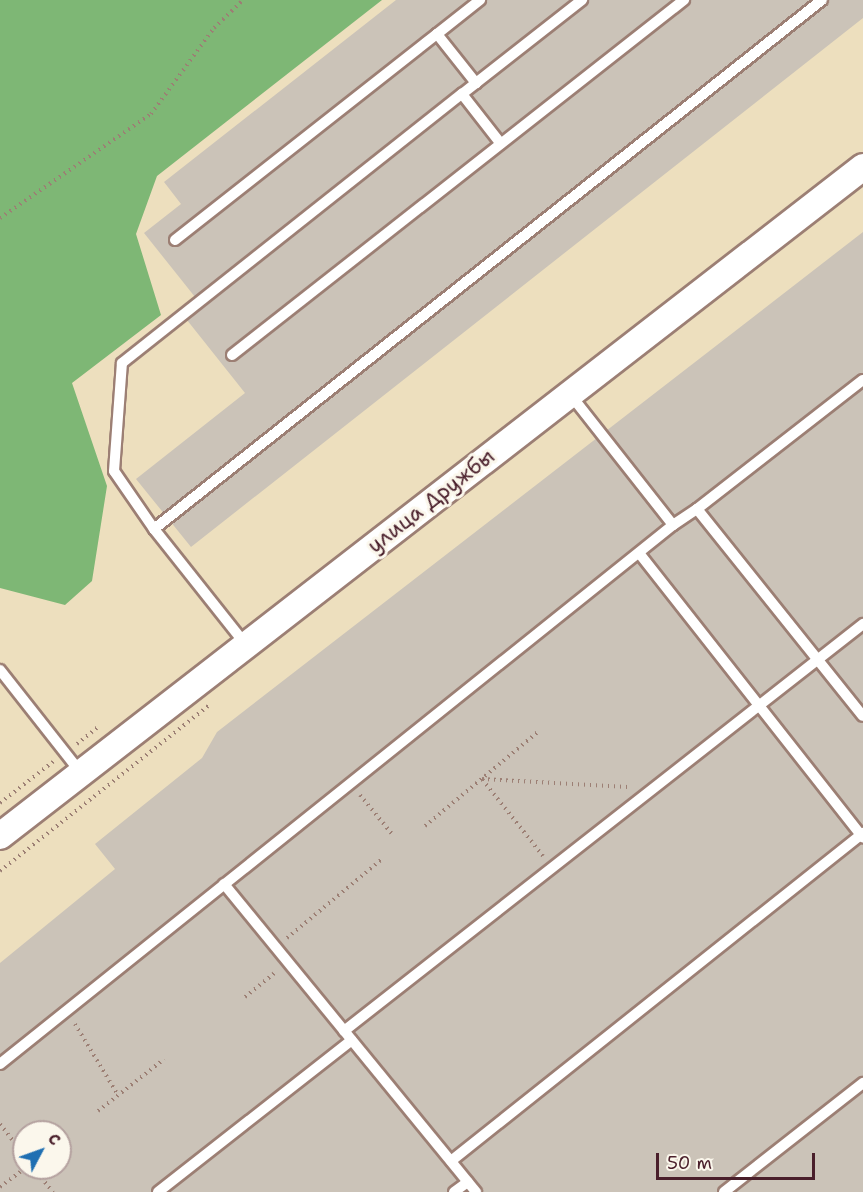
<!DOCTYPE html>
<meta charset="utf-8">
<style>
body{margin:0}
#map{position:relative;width:863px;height:1192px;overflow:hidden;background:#eddfbe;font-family:"Shantell Sans",sans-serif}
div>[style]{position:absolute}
.industrial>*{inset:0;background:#cbc3b8}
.forest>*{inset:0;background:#7eb775}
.path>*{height:4px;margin-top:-2px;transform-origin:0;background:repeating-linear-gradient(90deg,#9c7f74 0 1.5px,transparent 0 6px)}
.roads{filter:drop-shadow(2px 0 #9c7f74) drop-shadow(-2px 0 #9c7f74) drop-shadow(0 2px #9c7f74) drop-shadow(0 -2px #9c7f74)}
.service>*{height:10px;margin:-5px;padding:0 5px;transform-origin:5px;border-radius:5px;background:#fff}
.tertiary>*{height:26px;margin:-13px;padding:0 13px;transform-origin:13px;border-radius:13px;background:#fff}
span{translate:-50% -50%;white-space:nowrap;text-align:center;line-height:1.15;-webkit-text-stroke:6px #fbf7ec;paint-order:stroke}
.street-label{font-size:21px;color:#4a1f2b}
.north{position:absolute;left:12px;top:1120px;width:60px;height:60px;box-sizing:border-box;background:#fbf7ec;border:2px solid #b4a19f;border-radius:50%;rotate:49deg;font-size:16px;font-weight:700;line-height:24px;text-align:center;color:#4a1f2b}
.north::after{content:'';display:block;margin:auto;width:21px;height:27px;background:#1f6fb2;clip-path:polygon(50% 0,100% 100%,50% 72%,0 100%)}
.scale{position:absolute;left:656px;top:1153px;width:159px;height:27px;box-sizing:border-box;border:3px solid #4a1f2b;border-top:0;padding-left:8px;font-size:18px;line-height:21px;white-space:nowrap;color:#4a1f2b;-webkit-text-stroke:4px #fbf7ec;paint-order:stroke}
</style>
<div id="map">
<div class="industrial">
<div style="clip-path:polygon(396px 0,863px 0,863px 18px,191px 547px,136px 479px,245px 393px,183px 315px,199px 302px,144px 233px,181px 204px,164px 182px)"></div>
<div style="clip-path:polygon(evenodd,863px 232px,863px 1192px,0 1192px,0 963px,115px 869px,95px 844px,202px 758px,217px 732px,863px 232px,24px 1132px,60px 1132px,60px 1168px,24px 1168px,24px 1132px)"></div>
</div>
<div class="forest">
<div style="clip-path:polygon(0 0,382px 0,157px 176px,136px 234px,161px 315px,72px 383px,107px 486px,92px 581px,65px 605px,0 588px)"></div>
</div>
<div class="path">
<div style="left:0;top:218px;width:183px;rotate:-34.6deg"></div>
<div style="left:151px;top:114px;width:107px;rotate:-53.8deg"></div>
<div style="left:214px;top:28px;width:40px;rotate:-44deg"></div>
<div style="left:77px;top:744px;width:26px;rotate:-39deg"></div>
<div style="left:360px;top:795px;width:50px;rotate:50.6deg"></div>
<div style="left:0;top:803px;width:68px;rotate:-37.9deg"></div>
<div style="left:425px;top:826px;width:147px;rotate:-39.8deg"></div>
<div style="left:543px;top:856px;width:98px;rotate:-128.4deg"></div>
<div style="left:482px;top:779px;width:146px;rotate:3.1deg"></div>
<div style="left:0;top:871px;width:269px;rotate:-38.4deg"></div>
<div style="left:287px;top:938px;width:122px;rotate:-39.7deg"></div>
<div style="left:245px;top:997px;width:41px;rotate:-39.1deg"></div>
<div style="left:75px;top:1024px;width:83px;rotate:58.8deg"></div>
<div style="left:98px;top:1111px;width:84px;rotate:-38.2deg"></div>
<div style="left:0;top:1124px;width:39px;rotate:52deg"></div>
<div style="left:34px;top:1168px;width:31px;rotate:52deg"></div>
<div style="left:0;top:1187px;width:31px;rotate:-37deg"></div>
</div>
<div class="roads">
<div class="service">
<div style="left:437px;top:34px;width:55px;rotate:-38.3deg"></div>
<div style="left:476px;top:83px;width:135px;rotate:-38.1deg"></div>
<div style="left:175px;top:240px;width:333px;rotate:-38.2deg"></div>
<div style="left:437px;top:34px;width:63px;rotate:51.5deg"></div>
<div style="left:476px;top:83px;width:18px;rotate:142deg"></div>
<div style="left:462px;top:94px;width:63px;rotate:52deg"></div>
<div style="left:232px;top:355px;width:575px;rotate:-38.15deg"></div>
<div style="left:697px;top:509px;width:210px;rotate:-37.9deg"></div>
<div style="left:673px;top:525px;width:29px;rotate:-34deg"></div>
<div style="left:697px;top:509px;width:265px;rotate:51.3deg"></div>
<div style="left:154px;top:529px;width:70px;rotate:-124.6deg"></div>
<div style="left:114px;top:471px;width:108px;rotate:-85.8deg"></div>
<div style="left:122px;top:363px;width:434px;rotate:-38.4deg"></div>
<div style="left:639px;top:553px;width:362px;rotate:51.8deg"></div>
<div style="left:246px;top:645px;width:148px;rotate:-128.4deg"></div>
<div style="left:154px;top:529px;width:852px;rotate:-38.38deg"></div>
<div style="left:0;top:670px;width:131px;rotate:51.8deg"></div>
<div style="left:224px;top:884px;width:398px;rotate:50.7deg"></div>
<div style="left:344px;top:1031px;width:660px;rotate:-38.1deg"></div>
<div style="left:0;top:1064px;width:862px;rotate:-38.69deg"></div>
<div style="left:673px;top:525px;width:167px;rotate:-128.2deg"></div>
<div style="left:451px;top:1161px;width:527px;rotate:-38.52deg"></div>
<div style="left:158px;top:1192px;width:246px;rotate:-38.1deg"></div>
<div style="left:454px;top:1192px;width:17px;rotate:-36deg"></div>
<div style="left:724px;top:1192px;width:177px;rotate:-38.1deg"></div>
</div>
<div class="tertiary">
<div style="left:0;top:836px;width:1092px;rotate:-37.78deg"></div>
</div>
</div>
<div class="street-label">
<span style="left:431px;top:501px;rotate:-38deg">улица Дружбы</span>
</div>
<div class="north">С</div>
<div class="scale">50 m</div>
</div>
